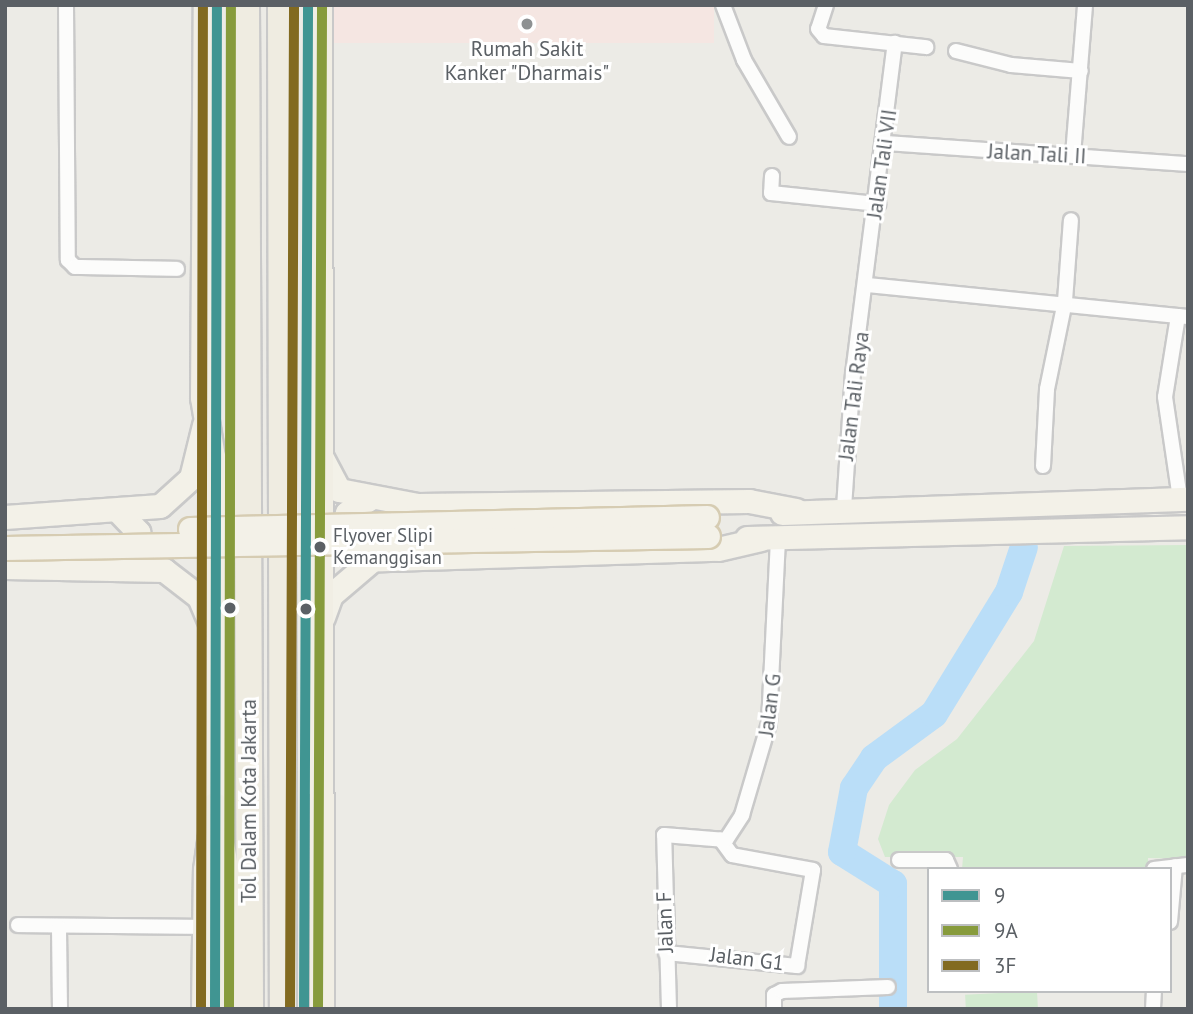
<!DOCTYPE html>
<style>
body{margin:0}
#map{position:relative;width:1193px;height:1014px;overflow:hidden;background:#ecebe6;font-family:"PT Sans",sans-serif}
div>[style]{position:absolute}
.medical>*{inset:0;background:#f5e6e2;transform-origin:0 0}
.green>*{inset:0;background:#d3ead0;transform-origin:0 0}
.river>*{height:28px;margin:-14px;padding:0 14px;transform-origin:14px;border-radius:14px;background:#badef8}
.roads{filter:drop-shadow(2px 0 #c9c9c9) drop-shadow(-2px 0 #c9c9c9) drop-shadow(0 2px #c9c9c9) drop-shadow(0 -2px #c9c9c9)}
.minor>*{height:14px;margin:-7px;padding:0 7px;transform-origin:7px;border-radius:7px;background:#fcfcfb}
.primary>*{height:23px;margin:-11.5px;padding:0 11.5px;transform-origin:11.5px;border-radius:11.5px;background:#f3f1e8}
.trunk>*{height:24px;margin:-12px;padding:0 12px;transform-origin:12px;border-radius:12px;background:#f1eee4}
.motorway>*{height:26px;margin:-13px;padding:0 13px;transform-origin:13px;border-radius:13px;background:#efece1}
.bridges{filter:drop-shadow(2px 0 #d6ccb2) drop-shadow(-2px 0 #d6ccb2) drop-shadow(0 2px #d6ccb2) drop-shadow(0 -2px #d6ccb2)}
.primary-bridge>*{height:23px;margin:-11.5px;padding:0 11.5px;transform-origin:11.5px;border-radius:11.5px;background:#f3f1e8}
.bus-1>*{height:10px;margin:-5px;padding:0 5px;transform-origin:5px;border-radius:5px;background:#409592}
.bus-2>*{height:10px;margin:-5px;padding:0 5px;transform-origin:5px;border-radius:5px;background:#879b3c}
.bus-3>*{height:10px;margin:-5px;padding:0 5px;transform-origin:5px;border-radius:5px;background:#826a20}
.dots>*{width:19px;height:19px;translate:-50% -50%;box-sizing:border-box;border:4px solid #fff;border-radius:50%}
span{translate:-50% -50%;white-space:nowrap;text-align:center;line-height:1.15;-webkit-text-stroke:6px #fff;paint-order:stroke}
.bus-label{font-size:19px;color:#5b6065}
.left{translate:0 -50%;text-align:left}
.poi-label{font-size:21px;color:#5b6065}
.street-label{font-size:21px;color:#5b6065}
.frame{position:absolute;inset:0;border:7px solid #5b6065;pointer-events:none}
.legend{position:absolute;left:927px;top:867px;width:245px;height:126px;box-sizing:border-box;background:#fff;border:2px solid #bdbfc1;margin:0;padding:9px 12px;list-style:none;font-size:21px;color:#5b6065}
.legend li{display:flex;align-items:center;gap:14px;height:35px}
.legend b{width:35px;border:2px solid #bdbfc1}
</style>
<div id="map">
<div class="medical">
<div style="left:334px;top:5px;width:380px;height:38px"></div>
</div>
<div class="green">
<div style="clip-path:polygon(1188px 545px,1188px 859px,1148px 858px,1148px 869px,962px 869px,963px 857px,885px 857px,878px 839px,889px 805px,915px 770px,957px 739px,1034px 641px,1064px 546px)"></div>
<div style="left:1037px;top:991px;width:18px;height:72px;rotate:87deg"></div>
</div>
<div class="river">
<div style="left:893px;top:1009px;width:125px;rotate:-90deg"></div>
<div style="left:893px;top:884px;width:60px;rotate:-147.9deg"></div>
<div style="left:842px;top:852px;width:65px;rotate:-79.4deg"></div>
<div style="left:854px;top:788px;width:36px;rotate:-56deg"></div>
<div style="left:874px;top:758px;width:74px;rotate:-36.3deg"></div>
<div style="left:934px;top:714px;width:143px;rotate:-58.4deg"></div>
<div style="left:1009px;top:592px;width:47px;rotate:-71.6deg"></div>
</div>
<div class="roads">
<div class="minor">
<div style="left:66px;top:5px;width:255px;rotate:89.6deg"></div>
<div style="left:68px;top:260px;width:10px;rotate:45deg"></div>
<div style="left:75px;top:267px;width:102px;rotate:1.1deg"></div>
<div style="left:723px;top:5px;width:59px;rotate:69.1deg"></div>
<div style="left:744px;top:60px;width:89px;rotate:59.7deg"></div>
<div style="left:826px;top:5px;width:25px;rotate:108deg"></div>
<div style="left:818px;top:29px;width:9px;rotate:49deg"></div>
<div style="left:824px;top:36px;width:103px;rotate:6.2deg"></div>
<div style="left:956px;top:51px;width:57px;rotate:14.3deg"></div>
<div style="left:1011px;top:65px;width:70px;rotate:4.9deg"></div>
<div style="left:886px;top:143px;width:303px;rotate:4deg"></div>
<div style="left:1073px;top:155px;width:150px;rotate:-85.4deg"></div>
<div style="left:772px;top:176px;width:17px;rotate:93deg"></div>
<div style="left:771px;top:193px;width:108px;rotate:5.9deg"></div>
<div style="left:867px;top:285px;width:323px;rotate:5.7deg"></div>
<div style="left:1178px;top:316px;width:82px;rotate:99.1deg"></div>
<div style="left:1165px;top:397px;width:102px;rotate:81.6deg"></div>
<div style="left:1043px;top:466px;width:77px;rotate:-87deg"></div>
<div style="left:1047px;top:389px;width:90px;rotate:-78.4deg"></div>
<div style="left:1065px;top:301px;width:81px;rotate:-85.8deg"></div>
<div style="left:844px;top:508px;width:134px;rotate:-86.2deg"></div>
<div style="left:853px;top:374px;width:334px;rotate:-82.8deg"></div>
<div style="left:899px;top:860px;width:47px"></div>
<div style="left:946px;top:860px;width:10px;rotate:66deg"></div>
<div style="left:1154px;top:869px;width:34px;rotate:-7deg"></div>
<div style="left:1170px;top:922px;width:56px;rotate:-84.9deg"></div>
<div style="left:18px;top:925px;width:186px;rotate:0.6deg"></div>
<div style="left:59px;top:928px;width:81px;rotate:89.3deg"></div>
<div style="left:666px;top:953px;width:132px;rotate:5.7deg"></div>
<div style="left:797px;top:966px;width:97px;rotate:-80.5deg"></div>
<div style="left:813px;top:870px;width:82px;rotate:-169.5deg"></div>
<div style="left:732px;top:855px;width:19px;rotate:-126deg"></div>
<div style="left:669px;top:1009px;width:174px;rotate:-91.6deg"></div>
<div style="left:664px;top:835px;width:62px;rotate:4.6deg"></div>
<div style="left:726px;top:840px;width:30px;rotate:-57deg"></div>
<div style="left:742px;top:815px;width:96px;rotate:-73.6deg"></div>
<div style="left:769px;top:723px;width:184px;rotate:-87.2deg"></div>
<div style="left:774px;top:1009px;width:14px;rotate:-90deg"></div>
<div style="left:774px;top:995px;width:9px;rotate:-27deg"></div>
<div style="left:782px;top:991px;width:106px;rotate:-2.2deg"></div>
<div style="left:1153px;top:1009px;width:18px;rotate:-87deg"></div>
</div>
<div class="primary">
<div style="left:322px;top:458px;width:36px;rotate:62deg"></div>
<div style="left:339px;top:490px;width:80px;rotate:10.8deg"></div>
<div style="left:418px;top:505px;width:331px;rotate:-0.7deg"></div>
<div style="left:749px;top:501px;width:48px;rotate:10.8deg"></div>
<div style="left:369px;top:499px;width:26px;rotate:148deg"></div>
<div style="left:347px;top:513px;width:14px;rotate:111deg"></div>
<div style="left:342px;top:526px;width:13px;rotate:90deg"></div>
<div style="left:342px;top:539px;width:26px;rotate:53deg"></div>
<div style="left:358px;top:560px;width:360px;rotate:-1.8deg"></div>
<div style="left:718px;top:549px;width:44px;rotate:-13.1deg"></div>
<div style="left:119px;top:512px;width:28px;rotate:46deg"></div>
<div style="left:138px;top:532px;width:31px;rotate:105deg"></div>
<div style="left:782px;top:513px;width:406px;rotate:-2deg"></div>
<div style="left:5px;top:517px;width:155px;rotate:-4.1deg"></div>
<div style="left:160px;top:506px;width:42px;rotate:-42.1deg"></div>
<div style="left:191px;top:478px;width:55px;rotate:-76.2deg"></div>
<div style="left:747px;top:538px;width:441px;rotate:-1.4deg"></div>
<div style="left:5px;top:567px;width:159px;rotate:1.1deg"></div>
<div style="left:164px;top:570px;width:44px;rotate:37.6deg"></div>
<div style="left:199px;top:597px;width:38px;rotate:67deg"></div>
<div style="left:323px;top:617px;width:23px;rotate:-70deg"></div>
<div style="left:331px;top:595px;width:54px;rotate:-40.5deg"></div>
</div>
<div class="trunk">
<div style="left:320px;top:5px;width:1004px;rotate:89.89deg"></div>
<div style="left:204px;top:1009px;width:139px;rotate:-89.2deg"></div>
<div style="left:206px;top:870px;width:65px;rotate:-82deg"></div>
<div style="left:215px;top:806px;width:349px;rotate:-90.3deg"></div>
<div style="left:213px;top:457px;width:60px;rotate:-99.6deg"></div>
<div style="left:203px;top:398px;width:393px;rotate:-89.6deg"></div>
</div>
<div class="motorway">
<div style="left:246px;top:5px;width:1004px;rotate:89.77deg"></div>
<div style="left:281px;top:5px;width:1004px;rotate:89.89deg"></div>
<div style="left:215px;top:806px;width:70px;rotate:80.9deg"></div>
<div style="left:226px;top:875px;width:134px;rotate:89.6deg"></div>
</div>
</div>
<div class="bridges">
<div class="primary-bridge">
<div style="left:190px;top:529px;width:517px;rotate:-1.33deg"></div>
<div style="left:5px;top:548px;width:703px;rotate:-0.98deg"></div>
</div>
</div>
<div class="bus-1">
<div style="left:215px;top:1009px;width:1004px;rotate:-89.89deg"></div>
<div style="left:304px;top:1009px;width:1004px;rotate:-89.77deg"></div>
</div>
<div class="bus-2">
<div style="left:229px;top:1009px;width:1004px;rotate:-89.89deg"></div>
<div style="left:318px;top:1009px;width:1004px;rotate:-89.77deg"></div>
</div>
<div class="bus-3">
<div style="left:201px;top:1009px;width:1004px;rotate:-89.89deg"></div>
<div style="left:290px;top:1009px;width:1004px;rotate:-89.77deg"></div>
</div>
<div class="dots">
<div style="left:527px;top:24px;background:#8e9192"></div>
<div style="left:320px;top:547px;background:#5b6065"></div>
<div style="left:230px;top:608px;background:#5b6065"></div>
<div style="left:306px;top:609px;background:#5b6065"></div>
</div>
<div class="bus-label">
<span class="left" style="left:333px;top:547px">Flyover Slipi<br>Kemanggisan</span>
</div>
<div class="poi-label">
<span style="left:527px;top:61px">Rumah Sakit<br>Kanker "Dharmais"</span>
</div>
<div class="street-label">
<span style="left:1037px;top:154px;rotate:3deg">Jalan Tali II</span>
<span style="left:882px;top:164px;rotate:-82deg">Jalan Tali VII</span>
<span style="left:854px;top:396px;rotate:-83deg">Jalan Tali Raya</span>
<span style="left:770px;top:705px;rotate:-83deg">Jalan G</span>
<span style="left:249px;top:801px;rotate:-90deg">Tol Dalam Kota Jakarta</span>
<span style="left:665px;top:922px;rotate:-92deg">Jalan F</span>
<span style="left:747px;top:959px;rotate:7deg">Jalan G1</span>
</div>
<div class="frame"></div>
<ul class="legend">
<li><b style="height:9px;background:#409592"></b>9</li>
<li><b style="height:9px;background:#879b3c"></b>9A</li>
<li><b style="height:9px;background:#826a20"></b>3F</li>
</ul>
</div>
